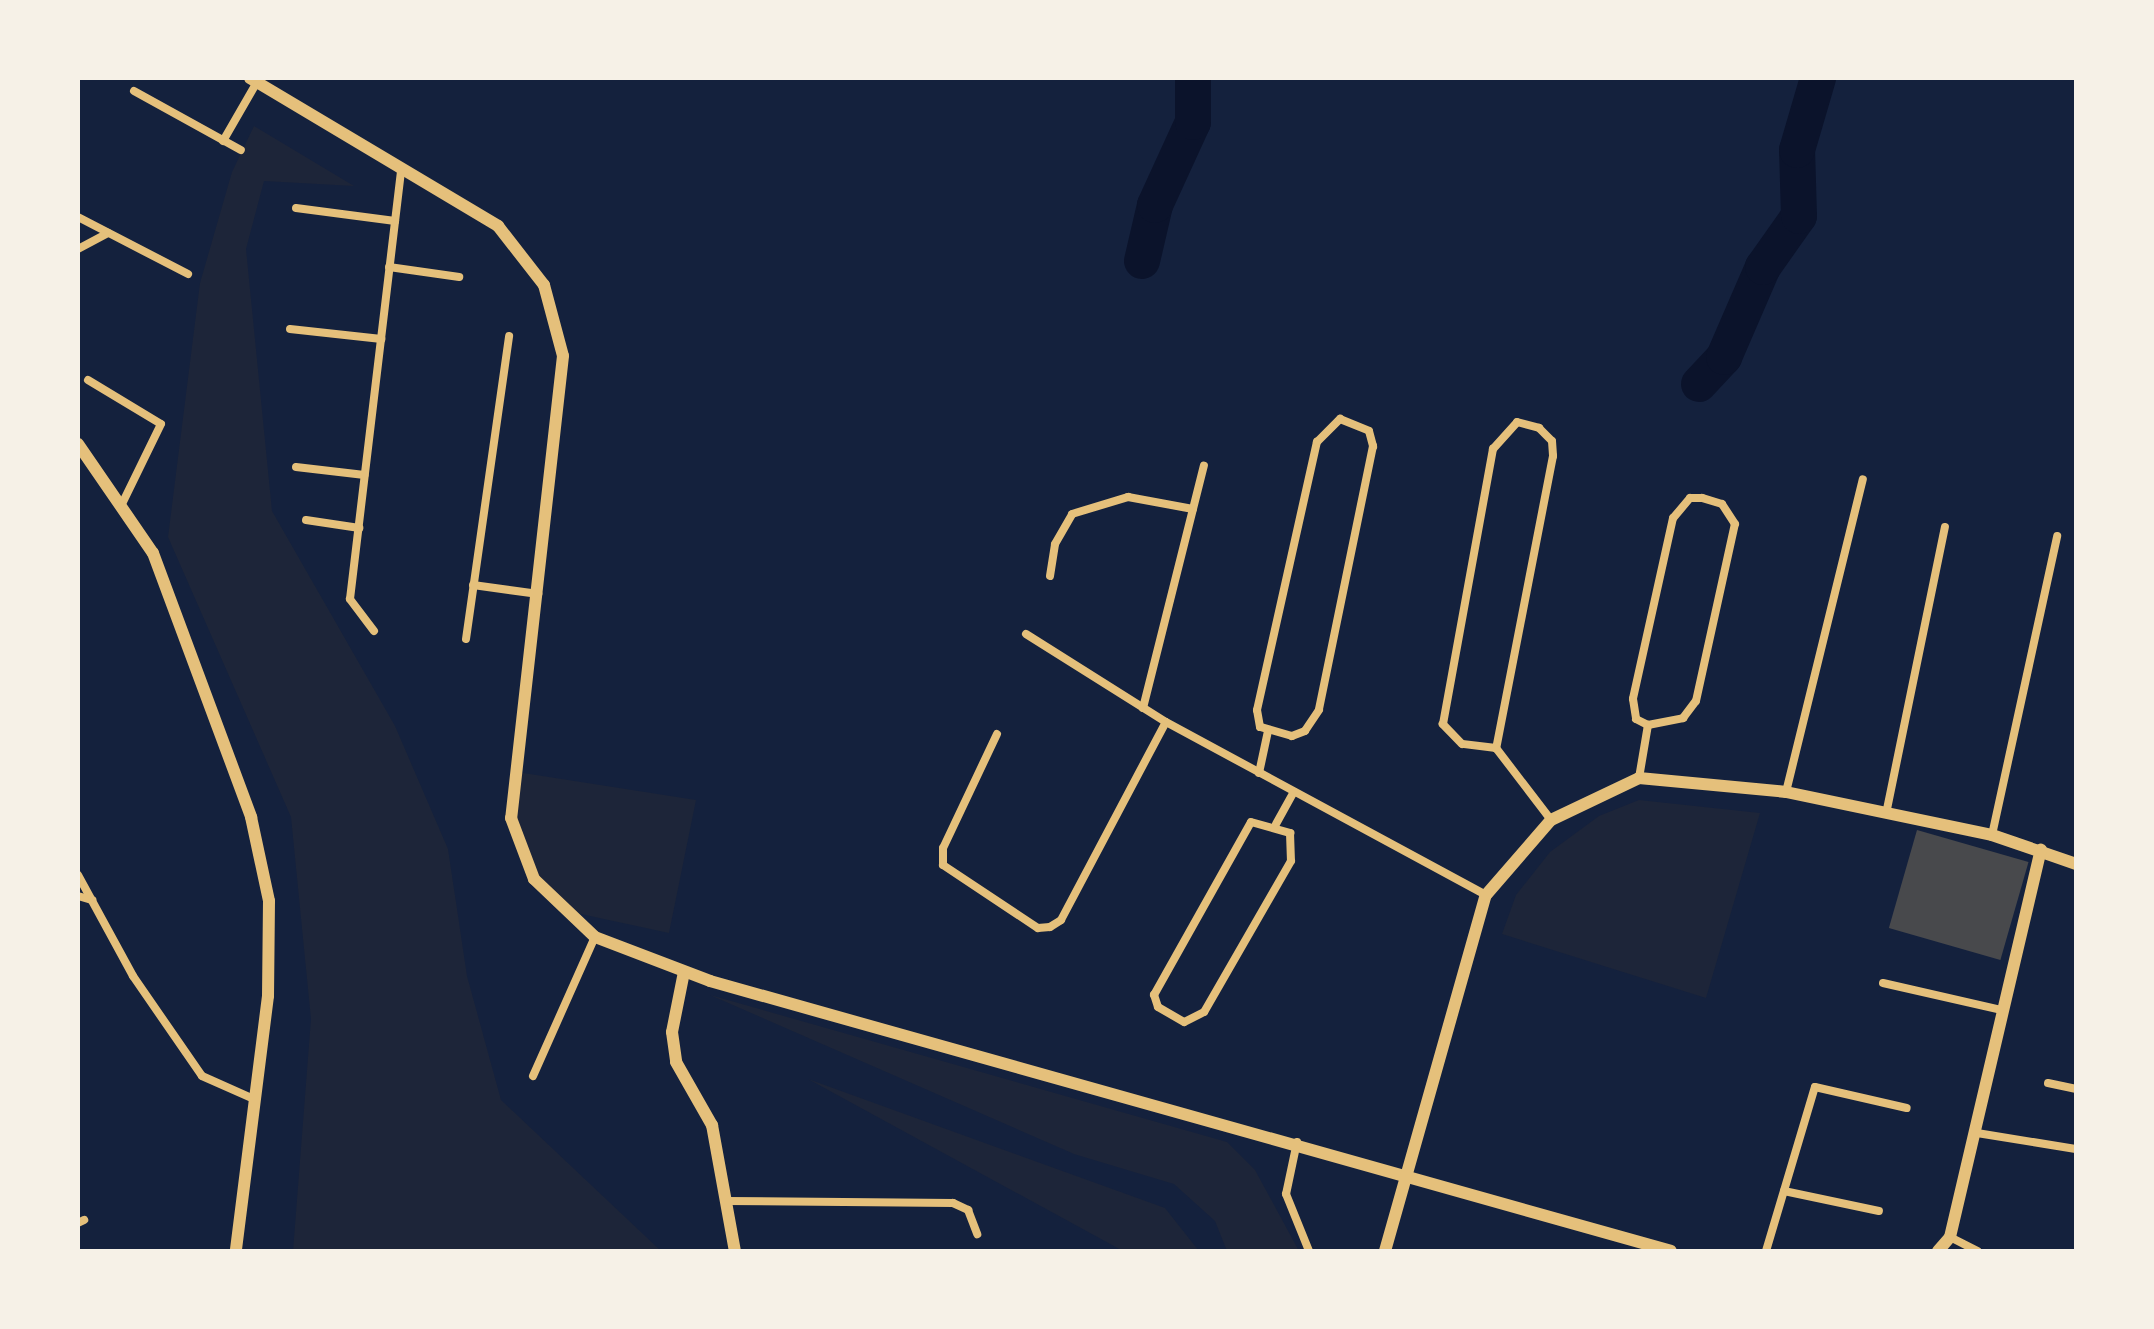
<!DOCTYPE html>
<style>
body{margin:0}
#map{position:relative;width:2154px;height:1329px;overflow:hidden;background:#14213d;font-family:"Alegreya Sans",sans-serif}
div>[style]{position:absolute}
.green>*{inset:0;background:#1d2539}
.river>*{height:36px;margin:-18px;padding:0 18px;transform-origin:18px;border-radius:18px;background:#0b132b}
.building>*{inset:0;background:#48494c;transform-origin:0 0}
.minor>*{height:8px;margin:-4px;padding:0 4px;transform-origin:4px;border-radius:4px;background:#e5c07b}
.tertiary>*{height:12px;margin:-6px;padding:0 6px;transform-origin:6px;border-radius:6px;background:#e5c07b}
span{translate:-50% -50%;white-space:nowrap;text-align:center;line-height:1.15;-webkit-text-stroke:8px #f6f1e7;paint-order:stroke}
.frame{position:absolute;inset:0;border:80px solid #f6f1e7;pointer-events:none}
</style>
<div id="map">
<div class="green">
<div style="clip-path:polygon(254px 126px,354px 186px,264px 181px,246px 249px,272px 511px,395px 726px,448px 849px,467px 976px,501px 1100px,661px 1251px,293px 1251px,311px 1019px,291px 817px,168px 537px,200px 283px,232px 172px)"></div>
<div style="clip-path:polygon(517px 772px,696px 800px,669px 933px,567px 911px,534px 879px,511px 818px)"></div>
<div style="clip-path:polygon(1639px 800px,1760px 813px,1706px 998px,1502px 934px,1516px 895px,1550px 852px,1599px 816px)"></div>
<div style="clip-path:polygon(710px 995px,1227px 1142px,1255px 1170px,1299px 1251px,1227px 1251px,1215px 1221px,1174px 1184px,1074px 1154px)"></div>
<div style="clip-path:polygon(808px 1079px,1165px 1208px,1199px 1251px,1123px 1251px)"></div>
</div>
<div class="river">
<div style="left:1142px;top:261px;width:57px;rotate:-76.9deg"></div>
<div style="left:1155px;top:205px;width:91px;rotate:-65.4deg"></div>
<div style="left:1193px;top:122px;width:44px;rotate:-90deg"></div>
<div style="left:1699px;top:384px;width:37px;rotate:-47deg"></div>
<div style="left:1724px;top:357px;width:98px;rotate:-66.6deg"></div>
<div style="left:1763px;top:267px;width:62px;rotate:-54.8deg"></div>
<div style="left:1799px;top:216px;width:66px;rotate:-91.7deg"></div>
<div style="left:1797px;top:150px;width:75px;rotate:-73.7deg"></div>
</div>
<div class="building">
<div style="left:1917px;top:830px;width:116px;height:102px;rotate:16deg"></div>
</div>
<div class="minor">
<div style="left:134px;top:91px;width:122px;rotate:28.9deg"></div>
<div style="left:223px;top:141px;width:68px;rotate:-60deg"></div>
<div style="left:296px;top:208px;width:100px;rotate:7.5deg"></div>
<div style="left:78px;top:217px;width:124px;rotate:27.4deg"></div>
<div style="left:78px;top:249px;width:34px;rotate:-28deg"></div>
<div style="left:389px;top:267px;width:71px;rotate:8.1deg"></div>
<div style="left:290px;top:329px;width:92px;rotate:6.3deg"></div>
<div style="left:88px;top:380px;width:85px;rotate:31.1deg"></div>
<div style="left:161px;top:424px;width:89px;rotate:116deg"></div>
<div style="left:1340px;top:419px;width:31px;rotate:22deg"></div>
<div style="left:1369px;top:431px;width:16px;rotate:75deg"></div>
<div style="left:1373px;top:446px;width:269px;rotate:101.6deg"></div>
<div style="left:1319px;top:710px;width:25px;rotate:124deg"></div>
<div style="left:1305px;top:731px;width:14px;rotate:159deg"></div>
<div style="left:1292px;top:736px;width:33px;rotate:-164deg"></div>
<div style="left:1260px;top:727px;width:17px;rotate:-100deg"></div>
<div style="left:1257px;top:710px;width:275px;rotate:-77.4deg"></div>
<div style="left:1317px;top:442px;width:33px;rotate:-45deg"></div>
<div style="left:296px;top:467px;width:69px;rotate:6.6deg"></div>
<div style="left:306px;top:520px;width:54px;rotate:8.6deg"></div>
<div style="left:1050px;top:576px;width:32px;rotate:-81deg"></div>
<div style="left:1055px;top:544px;width:34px;rotate:-60deg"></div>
<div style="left:1072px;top:514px;width:59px;rotate:-16.9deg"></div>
<div style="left:1128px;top:497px;width:66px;rotate:10.5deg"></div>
<div style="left:473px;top:585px;width:66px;rotate:7.9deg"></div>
<div style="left:374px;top:631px;width:40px;rotate:-127deg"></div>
<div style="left:350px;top:599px;width:430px;rotate:-83.2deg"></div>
<div style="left:1026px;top:634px;width:165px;rotate:32.2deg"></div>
<div style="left:1166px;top:722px;width:364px;rotate:28.4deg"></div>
<div style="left:466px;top:639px;width:306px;rotate:-81.9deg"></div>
<div style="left:1143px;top:708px;width:250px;rotate:-75.9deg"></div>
<div style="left:997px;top:734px;width:126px;rotate:115.3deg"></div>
<div style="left:943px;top:848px;width:17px;rotate:90deg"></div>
<div style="left:943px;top:865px;width:114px;rotate:33.6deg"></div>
<div style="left:1038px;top:928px;width:12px;rotate:-5deg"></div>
<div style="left:1050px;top:927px;width:13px;rotate:-32deg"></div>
<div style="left:1061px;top:920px;width:224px;rotate:-62.1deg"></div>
<div style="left:1496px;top:748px;width:34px;rotate:-173deg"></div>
<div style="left:1462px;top:744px;width:28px;rotate:-134deg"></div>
<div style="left:1443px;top:724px;width:280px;rotate:-79.7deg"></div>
<div style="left:1493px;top:449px;width:36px;rotate:-48deg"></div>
<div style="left:1517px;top:422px;width:23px;rotate:15deg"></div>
<div style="left:1539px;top:428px;width:18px;rotate:45deg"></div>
<div style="left:1552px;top:441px;width:15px;rotate:86deg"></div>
<div style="left:1553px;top:456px;width:298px;rotate:101deg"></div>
<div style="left:1496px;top:748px;width:91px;rotate:52.6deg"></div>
<div style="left:1259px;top:773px;width:43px;rotate:-77.9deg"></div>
<div style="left:1639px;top:778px;width:54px;rotate:-80.4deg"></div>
<div style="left:1648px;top:725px;width:36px;rotate:-11deg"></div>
<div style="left:1683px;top:718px;width:21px;rotate:-53deg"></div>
<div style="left:1696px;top:701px;width:181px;rotate:-77.6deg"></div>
<div style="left:1735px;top:524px;width:24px;rotate:-123deg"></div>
<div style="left:1722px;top:504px;width:21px;rotate:-163deg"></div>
<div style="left:1702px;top:498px;width:12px;rotate:180deg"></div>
<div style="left:1690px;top:498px;width:26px;rotate:130deg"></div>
<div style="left:1673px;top:518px;width:185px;rotate:102.5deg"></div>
<div style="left:1633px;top:699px;width:20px;rotate:81deg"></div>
<div style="left:1636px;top:719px;width:13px;rotate:27deg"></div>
<div style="left:1786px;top:792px;width:322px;rotate:-76.2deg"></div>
<div style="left:1886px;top:814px;width:293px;rotate:-78.4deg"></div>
<div style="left:1251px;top:822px;width:41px;rotate:15.8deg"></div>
<div style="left:1290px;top:833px;width:28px;rotate:88deg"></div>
<div style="left:1291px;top:861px;width:174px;rotate:119.9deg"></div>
<div style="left:1204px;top:1012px;width:22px;rotate:153deg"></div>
<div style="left:1184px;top:1022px;width:30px;rotate:-150deg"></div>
<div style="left:1158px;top:1007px;width:13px;rotate:-108deg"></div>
<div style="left:1154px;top:995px;width:198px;rotate:-60.7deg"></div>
<div style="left:1276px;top:824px;width:37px;rotate:-61deg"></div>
<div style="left:1992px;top:835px;width:306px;rotate:-77.7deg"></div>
<div style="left:78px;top:875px;width:115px;rotate:61.4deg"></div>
<div style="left:133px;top:976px;width:121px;rotate:55.4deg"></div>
<div style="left:202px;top:1076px;width:57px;rotate:23.9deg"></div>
<div style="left:78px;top:896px;width:15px;rotate:16deg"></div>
<div style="left:1883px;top:983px;width:122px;rotate:12.8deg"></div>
<div style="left:533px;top:1076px;width:152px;rotate:-66deg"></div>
<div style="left:2048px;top:1083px;width:29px;rotate:12deg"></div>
<div style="left:1977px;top:1133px;width:100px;rotate:9.2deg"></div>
<div style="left:1297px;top:1142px;width:53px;rotate:101.9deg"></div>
<div style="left:1286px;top:1194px;width:61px;rotate:68deg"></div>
<div style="left:1784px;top:1191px;width:97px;rotate:11.9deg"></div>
<div style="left:727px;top:1201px;width:226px;rotate:0.5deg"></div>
<div style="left:953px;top:1203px;width:17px;rotate:25deg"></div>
<div style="left:968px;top:1210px;width:26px;rotate:69deg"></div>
<div style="left:78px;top:1223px;width:7px;rotate:-27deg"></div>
<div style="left:1950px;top:1237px;width:31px;rotate:27deg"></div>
<div style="left:1766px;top:1251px;width:171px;rotate:-73.4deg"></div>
<div style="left:1815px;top:1087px;width:94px;rotate:12.9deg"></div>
</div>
<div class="tertiary">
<div style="left:250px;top:78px;width:289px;rotate:30.8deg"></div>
<div style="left:498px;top:226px;width:75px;rotate:52.1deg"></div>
<div style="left:544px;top:285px;width:73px;rotate:75deg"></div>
<div style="left:563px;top:356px;width:465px;rotate:96.4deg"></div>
<div style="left:511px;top:818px;width:65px;rotate:69.3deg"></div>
<div style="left:534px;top:879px;width:84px;rotate:43.6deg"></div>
<div style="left:595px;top:937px;width:123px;rotate:20.9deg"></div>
<div style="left:710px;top:981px;width:998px;rotate:15.69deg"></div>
<div style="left:78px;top:444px;width:132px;rotate:55.5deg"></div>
<div style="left:153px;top:553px;width:282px;rotate:69.6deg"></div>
<div style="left:251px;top:817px;width:86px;rotate:77.9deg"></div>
<div style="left:269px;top:901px;width:95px;rotate:90.6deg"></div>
<div style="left:268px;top:996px;width:257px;rotate:97.2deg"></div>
<div style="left:684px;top:972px;width:61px;rotate:101.3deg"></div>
<div style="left:672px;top:1032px;width:30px;rotate:82deg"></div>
<div style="left:676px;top:1062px;width:73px;rotate:60.3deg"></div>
<div style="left:712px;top:1125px;width:128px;rotate:79.7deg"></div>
<div style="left:1385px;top:1251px;width:370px;rotate:-74.2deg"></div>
<div style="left:1486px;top:895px;width:99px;rotate:-49.1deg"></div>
<div style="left:1551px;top:820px;width:98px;rotate:-25.5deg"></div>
<div style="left:1639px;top:778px;width:148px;rotate:5.4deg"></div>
<div style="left:1786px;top:792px;width:210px;rotate:11.8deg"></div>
<div style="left:1992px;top:835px;width:89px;rotate:19deg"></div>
<div style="left:1938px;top:1251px;width:18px;rotate:-49deg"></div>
<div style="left:1950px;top:1237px;width:398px;rotate:-76.8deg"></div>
</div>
<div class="frame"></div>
</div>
